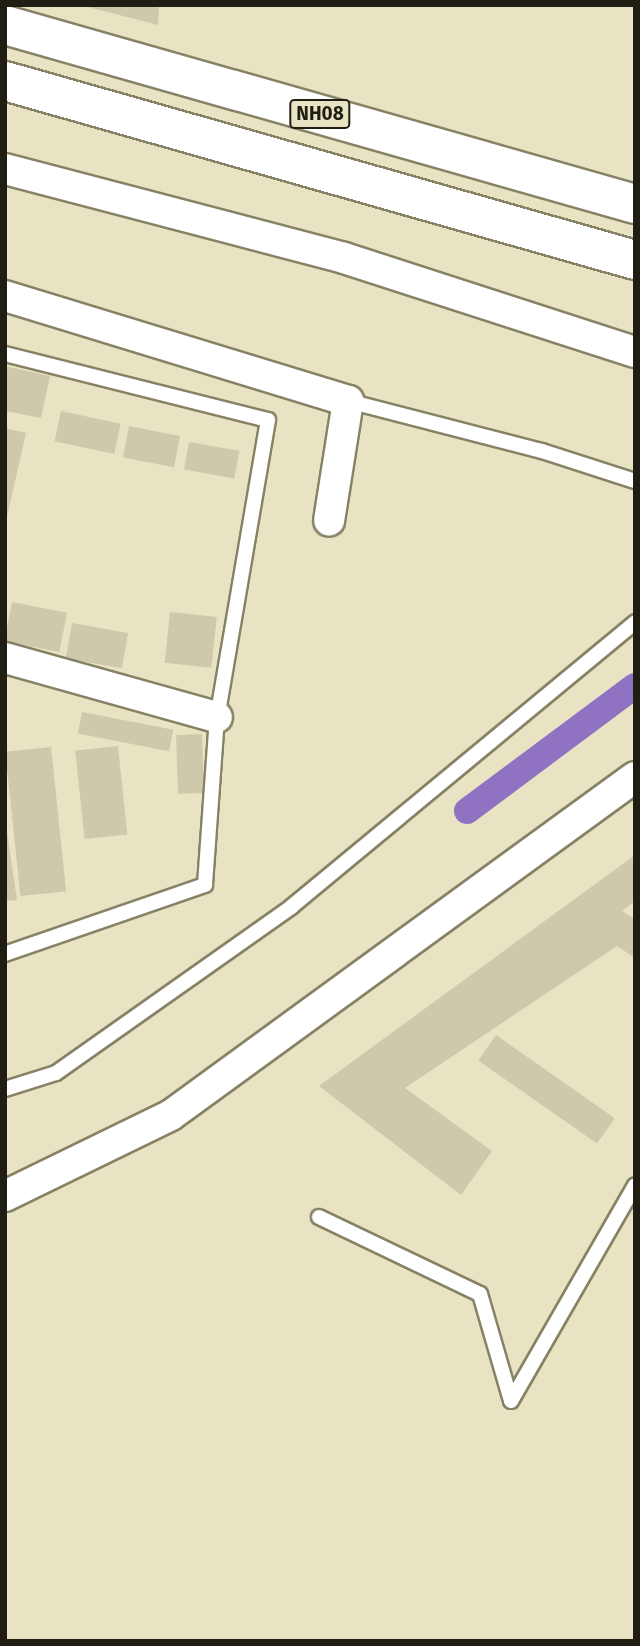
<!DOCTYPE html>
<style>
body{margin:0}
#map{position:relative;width:640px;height:1646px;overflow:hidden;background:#e8e3c3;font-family:"Fira Sans",sans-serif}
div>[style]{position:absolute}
.canal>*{height:26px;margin:-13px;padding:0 13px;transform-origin:13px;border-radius:13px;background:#8f72c1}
.building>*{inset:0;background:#cec9aa;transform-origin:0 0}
.roads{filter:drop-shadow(2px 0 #878265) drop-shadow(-2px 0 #878265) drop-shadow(0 2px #878265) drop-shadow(0 -2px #878265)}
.lane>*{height:14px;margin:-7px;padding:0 7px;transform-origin:7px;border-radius:7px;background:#fff}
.street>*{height:30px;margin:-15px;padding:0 15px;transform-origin:15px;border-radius:15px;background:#fff}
.highway>*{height:38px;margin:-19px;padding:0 19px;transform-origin:19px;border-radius:19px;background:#fff}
span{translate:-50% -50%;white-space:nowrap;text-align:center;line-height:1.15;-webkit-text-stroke:6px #e8e3c3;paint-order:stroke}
.shield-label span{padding:2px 5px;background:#e8e3c3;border:2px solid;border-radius:5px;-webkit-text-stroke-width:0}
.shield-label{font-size:19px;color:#201e12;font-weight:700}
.frame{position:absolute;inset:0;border:7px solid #201e12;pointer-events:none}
</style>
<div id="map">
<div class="canal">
<div style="left:467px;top:811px;width:209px;rotate:-36.7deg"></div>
</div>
<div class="building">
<div style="clip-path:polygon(159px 5px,158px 25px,84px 6px,85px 5px)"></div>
<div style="clip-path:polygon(5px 366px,50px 376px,41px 418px,5px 411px)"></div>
<div style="left:61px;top:411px;width:61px;height:31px;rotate:12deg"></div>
<div style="left:129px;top:426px;width:52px;height:32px;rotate:11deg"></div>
<div style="clip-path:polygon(5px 428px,26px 433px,6px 521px,5px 521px)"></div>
<div style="left:189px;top:442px;width:51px;height:28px;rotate:10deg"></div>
<div style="left:12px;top:602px;width:56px;height:40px;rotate:11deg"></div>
<div style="left:170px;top:612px;width:47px;height:51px;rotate:6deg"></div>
<div style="left:72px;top:623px;width:57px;height:36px;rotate:10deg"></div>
<div style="left:82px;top:712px;width:93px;height:22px;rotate:11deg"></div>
<div style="left:202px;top:734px;width:59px;height:26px;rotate:88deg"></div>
<div style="left:118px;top:746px;width:89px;height:43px;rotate:84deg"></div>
<div style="left:51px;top:747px;width:145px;height:46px;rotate:84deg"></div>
<div style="clip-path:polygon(5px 818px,17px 900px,5px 901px)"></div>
<div style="clip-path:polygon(635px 855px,635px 901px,622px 911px,635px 919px,635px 958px,617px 946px,405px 1088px,492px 1151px,461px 1195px,319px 1086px)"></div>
<div style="left:496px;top:1035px;width:145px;height:31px;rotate:35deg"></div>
</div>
<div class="roads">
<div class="lane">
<div style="left:5px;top:354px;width:271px;rotate:14.1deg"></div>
<div style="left:268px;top:420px;width:301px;rotate:99.7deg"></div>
<div style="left:217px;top:717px;width:168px;rotate:94.1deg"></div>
<div style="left:205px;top:885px;width:212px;rotate:161deg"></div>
<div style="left:348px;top:401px;width:200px;rotate:14.5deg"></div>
<div style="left:542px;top:451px;width:98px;rotate:17.9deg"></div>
<div style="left:5px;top:1089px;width:53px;rotate:-17.4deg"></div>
<div style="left:56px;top:1073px;width:288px;rotate:-35.2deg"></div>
<div style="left:291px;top:907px;width:447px;rotate:-39.6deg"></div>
<div style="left:319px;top:1217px;width:178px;rotate:25.6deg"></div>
<div style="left:480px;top:1294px;width:111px;rotate:73.8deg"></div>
<div style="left:511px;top:1401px;width:249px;rotate:-60.1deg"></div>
</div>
<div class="street">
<div style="left:5px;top:169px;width:350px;rotate:14.7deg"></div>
<div style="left:344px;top:258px;width:306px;rotate:17.9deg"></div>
<div style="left:5px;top:296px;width:359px;rotate:17deg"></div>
<div style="left:348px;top:401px;width:121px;rotate:99deg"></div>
<div style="left:5px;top:658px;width:220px;rotate:15.6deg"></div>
<div style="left:5px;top:1196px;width:185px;rotate:-26deg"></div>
<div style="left:171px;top:1115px;width:574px;rotate:-36.07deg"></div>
</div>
<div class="highway">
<div style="left:5px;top:25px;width:655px;rotate:15.86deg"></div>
<div style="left:5px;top:81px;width:655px;rotate:15.86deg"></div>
</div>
</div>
<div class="shield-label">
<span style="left:320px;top:114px">NH08</span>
</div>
<div class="frame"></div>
</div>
